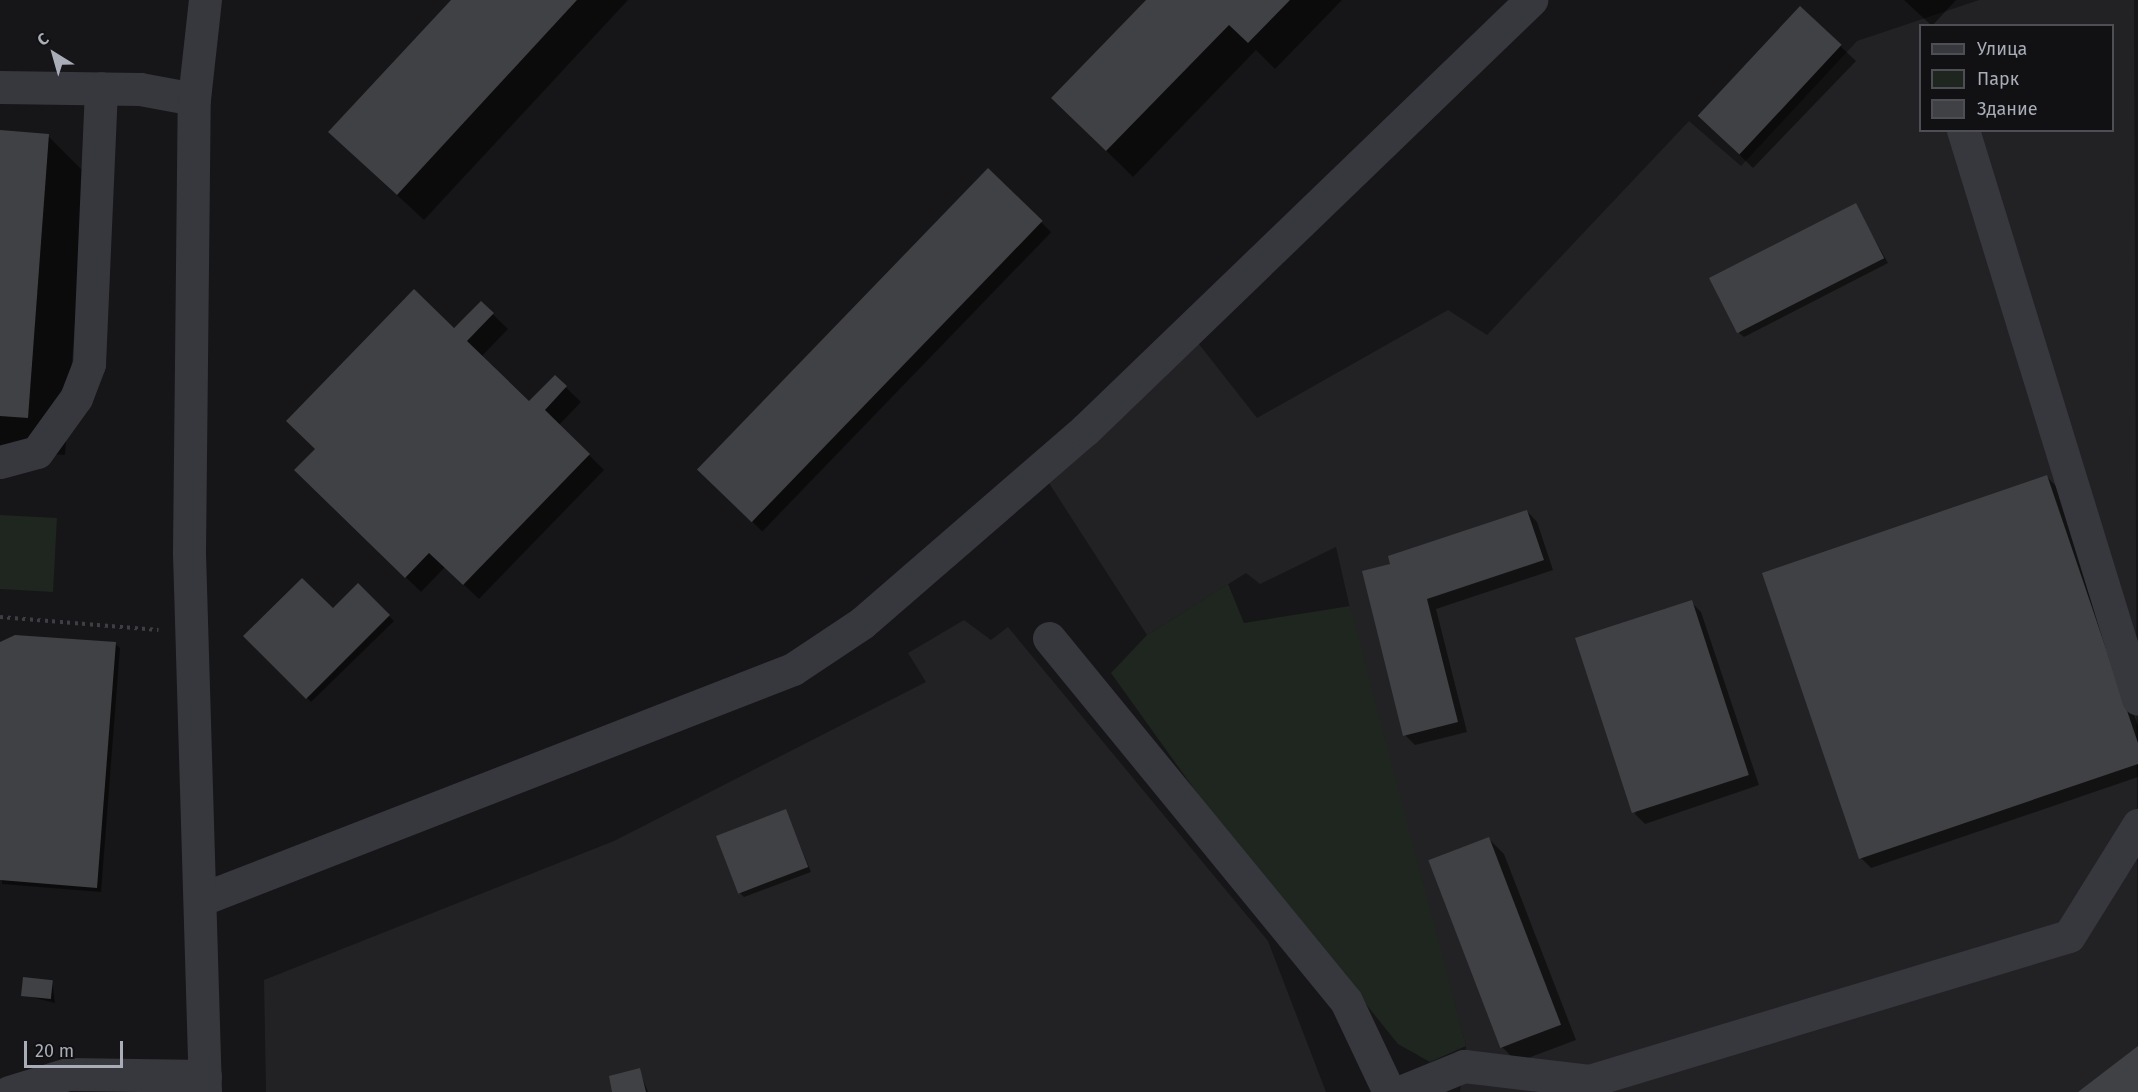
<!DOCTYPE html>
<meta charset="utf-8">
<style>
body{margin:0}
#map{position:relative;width:2138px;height:1092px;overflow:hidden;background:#161618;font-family:"Fira Sans",sans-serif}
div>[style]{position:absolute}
.built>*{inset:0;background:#222225}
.green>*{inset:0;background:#1e261f;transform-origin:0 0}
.shadow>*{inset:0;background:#0007;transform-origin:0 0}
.building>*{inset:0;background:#404145;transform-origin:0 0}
.path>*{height:4px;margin-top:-2px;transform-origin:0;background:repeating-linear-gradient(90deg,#3d3f44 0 3px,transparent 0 7.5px)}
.minor>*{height:33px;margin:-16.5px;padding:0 16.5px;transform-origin:16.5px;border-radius:16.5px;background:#37383d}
span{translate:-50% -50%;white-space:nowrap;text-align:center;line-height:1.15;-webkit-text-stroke:4.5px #111113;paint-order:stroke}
.legend{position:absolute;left:1919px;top:24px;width:195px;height:108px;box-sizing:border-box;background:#111113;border:2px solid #4d4f55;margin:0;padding:8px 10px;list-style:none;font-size:18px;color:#a8adb8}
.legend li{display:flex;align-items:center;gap:12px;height:30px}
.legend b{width:30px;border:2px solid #4d4f55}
.north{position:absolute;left:24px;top:24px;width:60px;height:60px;-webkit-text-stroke:4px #111113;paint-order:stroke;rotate:323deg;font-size:16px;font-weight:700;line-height:24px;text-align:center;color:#a8adb8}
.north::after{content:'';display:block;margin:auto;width:21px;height:27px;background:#a8adb8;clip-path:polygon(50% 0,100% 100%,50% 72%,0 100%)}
.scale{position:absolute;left:24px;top:1041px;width:99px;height:27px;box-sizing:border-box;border:3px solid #a8adb8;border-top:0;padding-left:8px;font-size:18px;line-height:21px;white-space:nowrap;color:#a8adb8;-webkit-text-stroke:4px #111113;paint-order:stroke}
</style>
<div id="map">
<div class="built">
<div style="clip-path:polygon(evenodd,1979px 0,2134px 0,2138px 1092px,1460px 1092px,1466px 1046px,1372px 704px,1336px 547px,1260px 584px,1246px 573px,1147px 635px,1047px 480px,1195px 339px,1257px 418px,1448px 310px,1487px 335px,1689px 121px,1741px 166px,1857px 41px,1979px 0,1920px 26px,2112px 26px,2112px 130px,1920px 130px,1920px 26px)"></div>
<div style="clip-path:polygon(964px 620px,991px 640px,1008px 627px,1268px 941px,1326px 1092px,266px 1092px,264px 980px,614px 841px,926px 682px,908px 653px)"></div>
</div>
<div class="green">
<div style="left:0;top:515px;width:57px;height:74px;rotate:3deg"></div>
<div style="clip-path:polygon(1228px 584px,1244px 623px,1350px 606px,1466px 1046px,1430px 1062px,1398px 1044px,1207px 807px,1111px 673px,1147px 635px)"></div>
</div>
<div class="shadow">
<div style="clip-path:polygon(453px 0,628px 0,424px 220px,357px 158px)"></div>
<div style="clip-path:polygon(1153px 0,1342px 0,1275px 69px,1256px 50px,1133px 177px,1079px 124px)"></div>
<div style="clip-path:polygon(1904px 0,1956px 0,1932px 26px)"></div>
<div style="clip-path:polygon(1800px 8px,1856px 61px,1753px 168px,1713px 129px)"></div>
<div style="clip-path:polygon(0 132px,48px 136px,86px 174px,65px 455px,0 450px)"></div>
<div style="left:988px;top:171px;width:88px;height:416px;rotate:44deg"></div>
<div style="clip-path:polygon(1855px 205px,1888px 263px,1744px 337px,1739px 333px)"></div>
<div style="clip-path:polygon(481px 303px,508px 329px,481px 357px,529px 403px,555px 377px,581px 402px,559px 425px,604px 470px,479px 599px,445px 567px,421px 592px,296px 470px)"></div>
<div style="clip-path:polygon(2047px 477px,2057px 487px,2138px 726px,2138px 777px,1871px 868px,1861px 858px)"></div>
<div style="clip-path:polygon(1527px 511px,1537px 522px,1553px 570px,1436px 609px,1467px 732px,1415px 745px,1405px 735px,1392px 565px)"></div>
<div style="clip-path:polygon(358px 585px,394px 621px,311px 702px,246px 636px,333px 610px)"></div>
<div style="clip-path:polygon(1691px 602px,1701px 612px,1759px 785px,1645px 824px,1635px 814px)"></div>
<div style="clip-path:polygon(115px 644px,120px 648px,101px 892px,2px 884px,0 646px)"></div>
<div style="clip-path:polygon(786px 811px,811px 872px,744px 897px,739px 892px)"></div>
<div style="clip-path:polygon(1489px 839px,1504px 854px,1576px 1040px,1517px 1062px,1502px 1047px)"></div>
<div style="clip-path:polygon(52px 981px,55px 1003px,23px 995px)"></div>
<div style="clip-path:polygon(639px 1070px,648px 1092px,614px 1092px)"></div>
</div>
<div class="building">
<div style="clip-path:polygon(451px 0,577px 0,397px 195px,328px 132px)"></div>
<div style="clip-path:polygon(1146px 0,1290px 0,1248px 43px,1229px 25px,1106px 151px,1051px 98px)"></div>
<div style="left:1800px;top:6px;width:57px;height:150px;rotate:43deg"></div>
<div style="clip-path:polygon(0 130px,49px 134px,28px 418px,0 416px)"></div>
<div style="left:988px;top:168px;width:76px;height:419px;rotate:44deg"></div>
<div style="left:1856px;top:203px;width:62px;height:165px;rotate:63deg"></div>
<div style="clip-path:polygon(414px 289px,454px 328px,481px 301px,494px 313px,467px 341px,529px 401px,555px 375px,567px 386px,545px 410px,590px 454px,463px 585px,429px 553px,405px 578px,294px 470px,315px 449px,286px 421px)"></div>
<div style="clip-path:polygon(2047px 475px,2138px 743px,2138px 764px,1859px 859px,1762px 573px)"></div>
<div style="clip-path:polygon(1527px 510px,1544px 560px,1427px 599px,1458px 722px,1403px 736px,1362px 571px,1390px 564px,1388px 556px)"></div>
<div style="clip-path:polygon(302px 578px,333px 608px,358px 583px,390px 615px,306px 699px,243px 636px)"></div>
<div style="left:1692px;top:600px;width:184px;height:123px;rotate:72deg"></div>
<div style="clip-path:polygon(15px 635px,116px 642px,97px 888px,0 880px,0 642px)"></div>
<div style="left:786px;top:809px;width:62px;height:75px;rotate:69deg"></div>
<div style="left:1489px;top:837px;width:201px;height:65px;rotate:69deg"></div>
<div style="left:23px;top:977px;width:30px;height:19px;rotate:6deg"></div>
<div style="clip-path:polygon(2138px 1046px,2138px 1092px,2078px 1092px)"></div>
<div style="clip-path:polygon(640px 1068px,646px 1092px,612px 1092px,609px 1076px)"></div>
</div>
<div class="path">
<div style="left:0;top:617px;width:159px;rotate:4.7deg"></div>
</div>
<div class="minor">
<div style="left:0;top:87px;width:140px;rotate:0.8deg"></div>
<div style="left:140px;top:89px;width:55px;rotate:10.5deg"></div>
<div style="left:1963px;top:130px;width:595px;rotate:72.9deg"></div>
<div style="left:0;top:462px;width:38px;rotate:-15deg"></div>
<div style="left:37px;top:452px;width:67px;rotate:-54.2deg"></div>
<div style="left:76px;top:398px;width:36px;rotate:-69deg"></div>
<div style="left:89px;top:364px;width:276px;rotate:-87.5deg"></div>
<div style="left:1049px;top:638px;width:469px;rotate:50.7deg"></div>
<div style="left:1346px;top:1001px;width:101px;rotate:64.7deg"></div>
<div style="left:202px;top:899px;width:634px;rotate:-21.26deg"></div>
<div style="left:793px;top:669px;width:83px;rotate:-33.7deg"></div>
<div style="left:862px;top:623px;width:295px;rotate:-40.9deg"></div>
<div style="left:1085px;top:430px;width:620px;rotate:-43.95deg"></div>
<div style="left:9px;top:1092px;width:62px;rotate:-17deg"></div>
<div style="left:68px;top:1074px;width:137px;rotate:0.8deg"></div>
<div style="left:205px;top:1092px;width:539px;rotate:-91.7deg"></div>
<div style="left:189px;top:553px;width:454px;rotate:-89.4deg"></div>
<div style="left:194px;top:99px;width:100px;rotate:-83.7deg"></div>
<div style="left:1400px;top:1092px;width:69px;rotate:-22.1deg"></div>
<div style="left:1464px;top:1066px;width:126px;rotate:6.8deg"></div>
<div style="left:1589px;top:1081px;width:501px;rotate:-16.81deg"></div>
<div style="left:2069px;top:936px;width:131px;rotate:-58.1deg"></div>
</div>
<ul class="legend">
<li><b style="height:8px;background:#37383d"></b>Улица</li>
<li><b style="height:16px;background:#1e261f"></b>Парк</li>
<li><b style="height:16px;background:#404145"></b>Здание</li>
</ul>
<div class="north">С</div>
<div class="scale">20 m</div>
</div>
